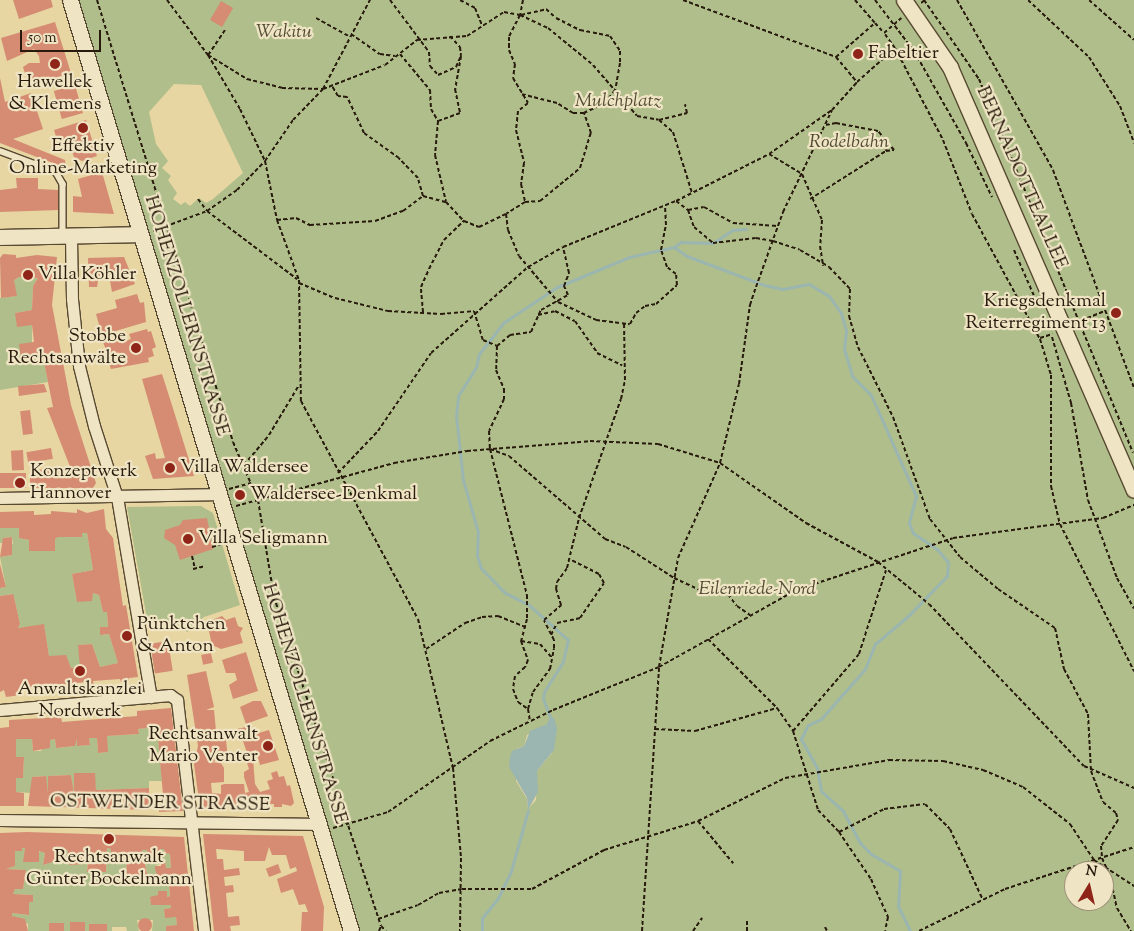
<!DOCTYPE html>
<meta charset="utf-8">
<style>
body{margin:0}
#map{position:relative;width:1134px;height:931px;overflow:hidden;background:#e7d5a2;font-family:"Sorts Mill Goudy",serif}
div>[style]{position:absolute}
.green>*{inset:0;background:#afbe8a}
.water>*{inset:0;background:#9bb6b0}
.stream>*{height:3px;margin:-1.5px;padding:0 1.5px;transform-origin:1.5px;border-radius:1.5px;background:#9bb6b0}
.building>*{inset:0;background:#d58c72;transform-origin:0 0}
.round{border-radius:50%}
.path>*{height:2px;margin-top:-1px;transform-origin:0;background:repeating-linear-gradient(90deg,#281a0c 0 4px,transparent 0 6.5px)}
.roads{filter:drop-shadow(1px 0 #584932) drop-shadow(-1px 0 #584932) drop-shadow(0 1px #584932) drop-shadow(0 -1px #584932)}
.lane>*{height:5.5px;margin:-2.75px;padding:0 2.75px;transform-origin:2.75px;border-radius:2.75px;background:#efe4c3}
.street>*{height:11px;margin:-5.5px;padding:0 5.5px;transform-origin:5.5px;border-radius:5.5px;background:#efe4c3}
.secondary>*{height:15px;margin:-7.5px;padding:0 7.5px;transform-origin:7.5px;border-radius:7.5px;background:#efe4c3}
.dots>*{width:14px;height:14px;translate:-50% -50%;box-sizing:border-box;border:2px solid #efe4c3;border-radius:50%}
span{translate:-50% -50%;white-space:nowrap;text-align:center;line-height:1.15;-webkit-text-stroke:4.5px #efe4c3;paint-order:stroke}
.park-label{font-size:19px;color:#504b32;font-style:italic}
.poi-label{font-size:19px;color:#281a0c}
.left{translate:0 -50%;text-align:left}
.right{translate:-100% -50%;text-align:right}
.street-label{font-size:19px;color:#281a0c}
.north{position:absolute;left:1064px;top:861px;width:50px;height:50px;box-sizing:border-box;background:#efe4c3;border:1px solid #9f937a;border-radius:50%;rotate:9deg;font-size:14px;font-weight:700;line-height:20px;text-align:center;color:#281a0c}
.north::after{content:'';display:block;margin:auto;width:18px;height:22px;background:#8f2418;clip-path:polygon(50% 0,100% 100%,50% 72%,0 100%)}
.scale{position:absolute;left:20px;top:30px;width:81px;height:22px;box-sizing:border-box;border:2px solid #281a0c;border-top:0;padding-left:6px;font-size:15px;line-height:18px;white-space:nowrap;color:#281a0c;-webkit-text-stroke:4px #efe4c3;paint-order:stroke}
</style>
<div id="map">
<div class="green">
<div style="clip-path:polygon(evenodd,70px 0,1134px 0,1134px 931px,351px 931px,70px 0,174px 84px,201px 85px,243px 173px,213px 199px,206px 203px,199px 198px,190px 206px,185px 202px,181px 205px,173px 199px,177px 193px,168px 180px,171px 176px,162px 168px,168px 161px,156px 144px,149px 112px,174px 84px,70px 0,547px 724px,552px 753px,537px 771px,536px 800px,528px 809px,527px 799px,516px 781px,516px 749px,524px 746px,527px 735px,547px 724px,70px 0,1074px 871px,1104px 871px,1104px 901px,1074px 901px,1074px 871px)"></div>
<div style="clip-path:polygon(19px 277px,38px 278px,33px 286px,32px 310px,15px 313px,32px 325px,32px 359px,43px 357px,48px 382px,0 390px,0 298px,16px 296px,14px 280px)"></div>
<div style="clip-path:polygon(201px 506px,213px 513px,240px 605px,204px 617px,187px 632px,178px 624px,147px 619px,127px 507px)"></div>
<div style="clip-path:polygon(0 528px,19px 528px,19px 538px,29px 540px,29px 551px,54px 551px,55px 539px,58px 537px,82px 537px,82px 533px,87px 533px,93px 570px,72px 574px,77px 601px,91px 601px,93px 593px,99px 595px,103px 612px,107px 612px,108px 627px,100px 627px,100px 635px,109px 634px,118px 663px,100px 667px,92px 644px,78px 645px,82px 661px,80px 667px,71px 668px,66px 658px,49px 656px,44px 625px,18px 628px,20px 624px,14px 597px,12px 594px,0 596px,0 588px,6px 587px,0 557px,12px 555px,10px 545px,13px 544px,12px 537px,3px 538px,3px 543px,0 543px)"></div>
<div style="clip-path:polygon(157px 727px,162px 781px,149px 781px,149px 788px,96px 790px,94px 773px,74px 774px,74px 793px,71px 775px,48px 776px,48px 793px,45px 776px,32px 777px,32px 793px,16px 792px,16px 778px,23px 777px,24px 757px,16px 757px,16px 739px,32px 739px,33px 751px,41px 751px,50px 740px,55px 739px,56px 748px,75px 746px,77px 739px,78px 746px,90px 745px,89px 738px,97px 738px,98px 753px,107px 752px,107px 736px,139px 734px,138px 729px)"></div>
<div style="clip-path:polygon(22px 848px,25px 848px,24px 861px,41px 851px,45px 853px,43px 865px,62px 859px,60px 849px,68px 850px,66px 861px,70px 865px,85px 864px,83px 853px,89px 853px,87px 871px,106px 872px,107px 848px,111px 849px,111px 858px,126px 858px,127px 879px,130px 879px,131px 886px,149px 882px,142px 850px,147px 850px,147px 861px,161px 860px,160px 849px,164px 849px,165px 853px,170px 854px,171px 868px,166px 868px,165px 861px,155px 866px,159px 879px,168px 874px,170px 896px,167px 897px,166px 891px,158px 891px,158px 895px,150px 898px,151px 904px,171px 905px,171px 908px,164px 909px,165px 917px,176px 917px,177px 925px,166px 926px,166px 931px,152px 931px,153px 920px,137px 920px,139px 931px,127px 931px,126px 927px,112px 927px,112px 931px,107px 931px,106px 924px,89px 924px,89px 931px,85px 931px,70px 922px,70px 931px,64px 931px,63px 923px,49px 924px,49px 931px,28px 931px,28px 924px,12px 916px,12px 913px,29px 915px,29px 902px,33px 902px,33px 895px,13px 894px,15px 889px,23px 889px,26px 870px,6px 869px,15px 866px,15px 851px,21px 851px)"></div>
</div>
<div class="water">
<div style="clip-path:polygon(550px 717px,554px 718px,557px 728px,554px 750px,537px 771px,538px 792px,528px 810px,527px 798px,509px 767px,510px 757px,512px 751px,524px 746px,530px 731px,547px 724px)"></div>
</div>
<div class="stream">
<div style="left:674px;top:247px;width:9px;rotate:-36deg"></div>
<div style="left:681px;top:242px;width:32px;rotate:2deg"></div>
<div style="left:713px;top:243px;width:23px;rotate:-34deg"></div>
<div style="left:732px;top:230px;width:14px;rotate:-4deg"></div>
<div style="left:550px;top:717px;width:19px;rotate:-111deg"></div>
<div style="left:543px;top:699px;width:7px;rotate:-82deg"></div>
<div style="left:544px;top:692px;width:36px;rotate:-58deg"></div>
<div style="left:563px;top:661px;width:22px;rotate:-77deg"></div>
<div style="left:568px;top:640px;width:52px;rotate:-138.1deg"></div>
<div style="left:529px;top:605px;width:27px;rotate:-153deg"></div>
<div style="left:505px;top:593px;width:35px;rotate:-134deg"></div>
<div style="left:481px;top:568px;width:13px;rotate:-108deg"></div>
<div style="left:477px;top:556px;width:24px;rotate:-88deg"></div>
<div style="left:478px;top:532px;width:54px;rotate:-106.1deg"></div>
<div style="left:463px;top:480px;width:64px;rotate:-96.2deg"></div>
<div style="left:456px;top:416px;width:20px;rotate:-84deg"></div>
<div style="left:458px;top:396px;width:34px;rotate:-58deg"></div>
<div style="left:476px;top:367px;width:13px;rotate:-77deg"></div>
<div style="left:479px;top:354px;width:39px;rotate:-52deg"></div>
<div style="left:503px;top:323px;width:65px;rotate:-33.7deg"></div>
<div style="left:557px;top:287px;width:78px;rotate:-22.6deg"></div>
<div style="left:629px;top:257px;width:46px;rotate:-12.5deg"></div>
<div style="left:674px;top:247px;width:16px;rotate:35deg"></div>
<div style="left:687px;top:256px;width:82px;rotate:20.6deg"></div>
<div style="left:764px;top:285px;width:19px;rotate:12deg"></div>
<div style="left:783px;top:289px;width:26px;rotate:-11deg"></div>
<div style="left:809px;top:284px;width:23px;rotate:31deg"></div>
<div style="left:829px;top:296px;width:21px;rotate:55deg"></div>
<div style="left:841px;top:313px;width:19px;rotate:74deg"></div>
<div style="left:846px;top:331px;width:18px;rotate:96deg"></div>
<div style="left:844px;top:349px;width:28px;rotate:73deg"></div>
<div style="left:852px;top:376px;width:27px;rotate:45deg"></div>
<div style="left:871px;top:395px;width:111px;rotate:66deg"></div>
<div style="left:916px;top:496px;width:28px;rotate:105deg"></div>
<div style="left:909px;top:523px;width:11px;rotate:68deg"></div>
<div style="left:913px;top:533px;width:29px;rotate:34deg"></div>
<div style="left:937px;top:549px;width:17px;rotate:50deg"></div>
<div style="left:948px;top:562px;width:14px;rotate:94deg"></div>
<div style="left:947px;top:576px;width:56px;rotate:134.3deg"></div>
<div style="left:908px;top:616px;width:43px;rotate:139.7deg"></div>
<div style="left:875px;top:644px;width:27px;rotate:112deg"></div>
<div style="left:865px;top:669px;width:67px;rotate:131.3deg"></div>
<div style="left:821px;top:719px;width:14px;rotate:155deg"></div>
<div style="left:808px;top:725px;width:16px;rotate:117deg"></div>
<div style="left:801px;top:739px;width:33px;rotate:61deg"></div>
<div style="left:817px;top:768px;width:23px;rotate:80deg"></div>
<div style="left:821px;top:791px;width:30px;rotate:42deg"></div>
<div style="left:843px;top:811px;width:36px;rotate:62deg"></div>
<div style="left:860px;top:843px;width:16px;rotate:45deg"></div>
<div style="left:871px;top:854px;width:34px;rotate:30deg"></div>
<div style="left:900px;top:871px;width:35px;rotate:93deg"></div>
<div style="left:898px;top:906px;width:28px;rotate:64deg"></div>
<div style="left:482px;top:931px;width:13px;rotate:-90deg"></div>
<div style="left:482px;top:918px;width:26px;rotate:-51deg"></div>
<div style="left:498px;top:898px;width:30px;rotate:-64deg"></div>
<div style="left:511px;top:871px;width:63px;rotate:-74.4deg"></div>
</div>
<div class="building">
<div style="clip-path:polygon(13px 0,51px 0,53px 7px,19px 19px)"></div>
<div style="left:221px;top:1px;width:14px;height:22px;rotate:30deg"></div>
<div style="clip-path:polygon(55px 22px,71px 73px,29px 86px,23px 67px,29px 63px,40px 63px,39px 56px,34px 49px,7px 61px,1px 38px)"></div>
<div style="clip-path:polygon(0 78px,5px 102px,31px 93px,43px 129px,13px 139px,65px 160px,66px 168px,0 143px)"></div>
<div style="left:75px;top:85px;width:29px;height:22px;rotate:74deg"></div>
<div style="clip-path:polygon(86px 120px,97px 156px,82px 161px,74px 157px,71px 149px,61px 153px,54px 130px)"></div>
<div style="clip-path:polygon(102px 172px,114px 214px,73px 212px,73px 196px,82px 197px,78px 179px)"></div>
<div style="clip-path:polygon(16px 178px,38px 178px,38px 189px,58px 190px,58px 210px,0 212px,0 190px,17px 188px)"></div>
<div style="clip-path:polygon(3px 254px,16px 255px,16px 258px,37px 255px,57px 257px,52px 305px,71px 405px,96px 483px,93px 488px,30px 488px,30px 470px,71px 469px,47px 408px,53px 407px,43px 357px,21px 358px,19px 344px,34px 342px,32px 325px,17px 327px,15px 313px,32px 310px,33px 286px,38px 278px,19px 277px,14px 280px,17px 296px,1px 298px,0 258px)"></div>
<div style="clip-path:polygon(124px 257px,135px 284px,112px 292px,109px 275px,105px 270px,104px 275px,99px 276px,97px 287px,89px 287px,88px 258px)"></div>
<div style="clip-path:polygon(137px 294px,140px 303px,144px 302px,146px 322px,102px 335px,96px 314px,117px 308px,115px 300px)"></div>
<div style="clip-path:polygon(147px 329px,148px 332px,151px 331px,156px 347px,152px 349px,154px 356px,148px 358px,149px 362px,111px 369px,108px 361px,104px 362px,101px 352px,106px 350px,103px 342px,118px 338px,119px 343px,131px 339px,129px 334px)"></div>
<div style="clip-path:polygon(162px 374px,171px 402px,194px 476px,153px 479px,145px 456px,155px 453px,156px 459px,165px 458px,142px 379px)"></div>
<div style="clip-path:polygon(44px 384px,47px 392px,19px 396px,18px 386px)"></div>
<div style="left:30px;top:410px;width:24px;height:10px;rotate:83deg"></div>
<div style="left:51px;top:448px;width:11px;height:25px;rotate:80deg"></div>
<div style="left:23px;top:450px;width:20px;height:12px;rotate:87deg"></div>
<div style="left:0;top:473px;width:26px;height:15px"></div>
<div style="clip-path:polygon(77px 509px,87px 513px,104px 509px,106px 529px,113px 538px,123px 606px,126px 605px,138px 677px,129px 678px,129px 681px,121px 682px,120px 679px,93px 681px,94px 685px,86px 685px,86px 682px,21px 688px,21px 695px,6px 697px,4px 690px,0 692px,0 596px,13px 594px,14px 597px,20px 624px,18px 628px,44px 624px,49px 656px,66px 655px,71px 668px,80px 667px,78px 645px,92px 644px,100px 667px,118px 663px,109px 634px,100px 635px,100px 627px,108px 627px,107px 612px,103px 612px,99px 595px,93px 593px,92px 601px,77px 602px,72px 574px,93px 570px,87px 533px,82px 533px,82px 537px,58px 537px,55px 539px,55px 551px,29px 551px,29px 540px,19px 538px,19px 528px,0 528px,0 512px,34px 511px,34px 515px,51px 514px,51px 511px,77px 513px)"></div>
<div style="clip-path:polygon(207px 518px,213px 549px,180px 560px,175px 545px,164px 538px,165px 530px,180px 525px,183px 520px)"></div>
<div style="clip-path:polygon(12px 537px,12px 555px,0 557px,3px 538px)"></div>
<div style="clip-path:polygon(0 564px,6px 587px,0 588px)"></div>
<div style="clip-path:polygon(222px 616px,226px 620px,235px 617px,238px 626px,243px 628px,240px 633px,243px 643px,221px 649px,212px 645px,207px 622px)"></div>
<div style="left:168px;top:641px;width:30px;height:18px;rotate:81deg"></div>
<div style="clip-path:polygon(246px 652px,258px 691px,233px 699px,229px 685px,237px 680px,235px 673px,226px 673px,222px 660px)"></div>
<div style="left:211px;top:653px;width:10px;height:10px;rotate:79deg"></div>
<div style="clip-path:polygon(206px 671px,214px 707px,206px 710px,214px 710px,217px 741px,226px 740px,228px 760px,208px 762px,221px 763px,224px 768px,224px 782px,211px 783px,212px 793px,221px 794px,221px 785px,225px 784px,244px 784px,245px 793px,249px 792px,244px 777px,244px 772px,249px 769px,246px 760px,253px 758px,255px 784px,260px 792px,270px 789px,267px 781px,273px 779px,271px 773px,277px 771px,279px 777px,284px 776px,287px 786px,290px 785px,294px 803px,291px 806px,282px 804px,282px 807px,274px 807px,274px 804px,264px 804px,262px 797px,252px 800px,252px 804px,239px 803px,239px 806px,225px 803px,225px 811px,200px 808px,194px 764px,198px 746px,187px 675px)"></div>
<div style="clip-path:polygon(253px 701px,261px 701px,268px 716px,246px 724px,240px 707px)"></div>
<div style="clip-path:polygon(171px 708px,183px 811px,159px 812px,158px 795px,163px 795px,157px 727px,138px 729px,139px 734px,107px 736px,108px 752px,98px 753px,97px 738px,89px 738px,90px 745px,77px 746px,77px 739px,75px 746px,56px 748px,55px 739px,50px 740px,50px 748px,33px 751px,32px 739px,16px 739px,16px 757px,24px 757px,23px 778px,16px 778px,16px 792px,24px 793px,24px 806px,0 806px,0 728px,9px 727px,9px 720px,61px 717px,62px 722px,137px 716px,137px 711px)"></div>
<div style="clip-path:polygon(246px 727px,248px 736px,269px 730px,279px 760px,260px 765px,256px 750px,247px 753px,242px 738px,238px 739px,237px 729px)"></div>
<div style="clip-path:polygon(74px 773px,95px 773px,96px 790px,149px 788px,149px 810px,28px 806px,32px 777px,46px 776px,48px 793px,48px 776px,71px 775px,74px 793px)"></div>
<div style="clip-path:polygon(27px 832px,184px 837px,194px 931px,166px 931px,166px 926px,177px 925px,176px 917px,165px 918px,164px 909px,171px 908px,171px 905px,151px 905px,150px 897px,158px 895px,158px 891px,167px 891px,167px 897px,170px 896px,168px 874px,158px 879px,155px 869px,155px 866px,161px 866px,161px 861px,165px 861px,166px 868px,171px 868px,170px 854px,165px 853px,164px 849px,160px 849px,161px 860px,147px 861px,147px 850px,142px 850px,149px 883px,131px 886px,130px 879px,127px 879px,126px 854px,125px 858px,111px 858px,111px 849px,107px 848px,106px 872px,87px 872px,89px 853px,83px 853px,85px 864px,70px 865px,66px 861px,68px 850px,60px 849px,62px 859px,43px 865px,45px 853px,39px 851px,39px 862px,23px 862px,25px 848px,22px 848px,22px 851px,15px 851px,15px 866px,6px 869px,26px 870px,23px 889px,15px 889px,13px 894px,33px 895px,33px 902px,29px 902px,29px 915px,12px 913px,12px 916px,25px 919px,28px 931px,0 931px,0 833px)"></div>
<div style="clip-path:polygon(203px 834px,303px 836px,324px 907px,323px 931px,301px 931px,302px 912px,308px 912px,305px 904px,299px 905px,293px 889px,281px 893px,277px 879px,297px 871px,296px 867px,290px 869px,286px 855px,272px 855px,269px 847px,265px 861px,244px 861px,244px 851px,216px 849px,217px 859px,223px 859px,224px 870px,239px 868px,240px 875px,224px 877px,225px 886px,233px 885px,234px 892px,226px 893px,228px 917px,239px 916px,240px 925px,230px 926px,231px 931px,214px 931px)"></div>
<div style="left:278px;top:864px;width:9px;height:13px;rotate:69deg"></div>
<div class="round" style="left:138px;top:918px;width:14px;height:14px"></div>
<div style="left:70px;top:922px;width:15px;height:9px"></div>
<div style="left:64px;top:923px;width:8px;height:15px;rotate:90deg"></div>
<div style="left:89px;top:924px;width:18px;height:7px"></div>
</div>
<div class="path">
<div style="left:97px;top:0;width:462px;rotate:72.9deg"></div>
<div style="left:233px;top:442px;width:63px;rotate:66.7deg"></div>
<div style="left:258px;top:500px;width:98px;rotate:80.6deg"></div>
<div style="left:274px;top:597px;width:346px;rotate:72deg"></div>
<div style="left:381px;top:926px;width:7px;rotate:45deg"></div>
<div style="left:167px;top:0;width:69px;rotate:53.3deg"></div>
<div style="left:208px;top:55px;width:63px;rotate:59.3deg"></div>
<div style="left:240px;top:109px;width:58px;rotate:64.3deg"></div>
<div style="left:265px;top:161px;width:60px;rotate:78.5deg"></div>
<div style="left:277px;top:220px;width:64px;rotate:69.9deg"></div>
<div style="left:299px;top:280px;width:121px;rotate:89.1deg"></div>
<div style="left:301px;top:401px;width:247px;rotate:61.8deg"></div>
<div style="left:418px;top:619px;width:153px;rotate:76.8deg"></div>
<div style="left:453px;top:768px;width:90px;rotate:84.9deg"></div>
<div style="left:461px;top:858px;width:73px;rotate:90.8deg"></div>
<div style="left:390px;top:0;width:65px;rotate:53.1deg"></div>
<div style="left:429px;top:52px;width:14px;rotate:86deg"></div>
<div style="left:430px;top:66px;width:12px;rotate:48deg"></div>
<div style="left:438px;top:75px;width:20px;rotate:-24deg"></div>
<div style="left:456px;top:67px;width:12px;rotate:-66deg"></div>
<div style="left:461px;top:56px;width:34px;rotate:100deg"></div>
<div style="left:455px;top:89px;width:25px;rotate:78deg"></div>
<div style="left:460px;top:113px;width:23px;rotate:160deg"></div>
<div style="left:460px;top:0;width:17px;rotate:28deg"></div>
<div style="left:475px;top:8px;width:18px;rotate:68deg"></div>
<div style="left:523px;top:0;width:15px;rotate:101deg"></div>
<div style="left:520px;top:15px;width:25px;rotate:117deg"></div>
<div style="left:509px;top:37px;width:13px;rotate:90deg"></div>
<div style="left:509px;top:50px;width:15px;rotate:67deg"></div>
<div style="left:515px;top:64px;width:14px;rotate:98deg"></div>
<div style="left:513px;top:78px;width:29px;rotate:59deg"></div>
<div style="left:528px;top:103px;width:13px;rotate:141deg"></div>
<div style="left:518px;top:111px;width:19px;rotate:96deg"></div>
<div style="left:516px;top:130px;width:34px;rotate:76deg"></div>
<div style="left:524px;top:163px;width:21px;rotate:98deg"></div>
<div style="left:521px;top:184px;width:18px;rotate:77deg"></div>
<div style="left:525px;top:202px;width:22px;rotate:148deg"></div>
<div style="left:506px;top:214px;width:16px;rotate:83deg"></div>
<div style="left:508px;top:230px;width:28px;rotate:67deg"></div>
<div style="left:519px;top:256px;width:60px;rotate:49.7deg"></div>
<div style="left:558px;top:302px;width:42px;rotate:25.3deg"></div>
<div style="left:596px;top:320px;width:34px;rotate:7deg"></div>
<div style="left:630px;top:324px;width:13px;rotate:-61deg"></div>
<div style="left:636px;top:313px;width:11px;rotate:-38deg"></div>
<div style="left:645px;top:306px;width:11px;rotate:-10deg"></div>
<div style="left:656px;top:304px;width:28px;rotate:-42deg"></div>
<div style="left:677px;top:285px;width:11px;rotate:-95deg"></div>
<div style="left:676px;top:274px;width:11px;rotate:-142deg"></div>
<div style="left:667px;top:267px;width:18px;rotate:-109deg"></div>
<div style="left:661px;top:250px;width:25px;rotate:-79deg"></div>
<div style="left:666px;top:225px;width:19px;rotate:-93deg"></div>
<div style="left:683px;top:0;width:163px;rotate:20.4deg"></div>
<div style="left:836px;top:57px;width:52px;rotate:-41.1deg"></div>
<div style="left:875px;top:23px;width:13px;rotate:48deg"></div>
<div style="left:855px;top:0;width:30px;rotate:49deg"></div>
<div style="left:875px;top:0;width:64px;rotate:52.6deg"></div>
<div style="left:914px;top:51px;width:106px;rotate:60.5deg"></div>
<div style="left:966px;top:143px;width:60px;rotate:64.3deg"></div>
<div style="left:924px;top:0;width:96px;rotate:55.2deg"></div>
<div style="left:979px;top:79px;width:404px;rotate:67.6deg"></div>
<div style="left:957px;top:0;width:195px;rotate:60.5deg"></div>
<div style="left:1053px;top:170px;width:233px;rotate:69.6deg"></div>
<div style="left:1028px;top:0;width:83px;rotate:43.1deg"></div>
<div style="left:1089px;top:57px;width:58px;rotate:57.7deg"></div>
<div style="left:1120px;top:106px;width:40px;rotate:69deg"></div>
<div style="left:1089px;top:0;width:60px;rotate:41.6deg"></div>
<div style="left:921px;top:3px;width:5px;rotate:-37deg"></div>
<div style="left:521px;top:15px;width:26px;rotate:-13deg"></div>
<div style="left:546px;top:9px;width:13px;rotate:42deg"></div>
<div style="left:556px;top:18px;width:27px;rotate:27deg"></div>
<div style="left:580px;top:30px;width:31px;rotate:11deg"></div>
<div style="left:610px;top:36px;width:18px;rotate:56deg"></div>
<div style="left:620px;top:51px;width:12px;rotate:90deg"></div>
<div style="left:620px;top:63px;width:27px;rotate:100deg"></div>
<div style="left:615px;top:90px;width:16px;rotate:128deg"></div>
<div style="left:605px;top:103px;width:23px;rotate:155deg"></div>
<div style="left:584px;top:113px;width:11px;rotate:180deg"></div>
<div style="left:573px;top:113px;width:19px;rotate:-148deg"></div>
<div style="left:557px;top:103px;width:36px;rotate:-166deg"></div>
<div style="left:316px;top:18px;width:39px;rotate:29deg"></div>
<div style="left:225px;top:30px;width:30px;rotate:124deg"></div>
<div style="left:208px;top:55px;width:46px;rotate:31.6deg"></div>
<div style="left:247px;top:79px;width:36px;rotate:14deg"></div>
<div style="left:282px;top:88px;width:41px;rotate:1.4deg"></div>
<div style="left:323px;top:89px;width:66px;rotate:-21.2deg"></div>
<div style="left:385px;top:65px;width:41px;rotate:-38deg"></div>
<div style="left:417px;top:40px;width:50px;rotate:-4.6deg"></div>
<div style="left:467px;top:36px;width:44px;rotate:-33deg"></div>
<div style="left:504px;top:12px;width:16px;rotate:11deg"></div>
<div style="left:520px;top:15px;width:31px;rotate:25deg"></div>
<div style="left:548px;top:28px;width:58px;rotate:39.4deg"></div>
<div style="left:593px;top:65px;width:67px;rotate:49.2deg"></div>
<div style="left:637px;top:116px;width:22px;rotate:10deg"></div>
<div style="left:659px;top:120px;width:18px;rotate:41deg"></div>
<div style="left:673px;top:132px;width:64px;rotate:72.7deg"></div>
<div style="left:351px;top:34px;width:35px;rotate:35deg"></div>
<div style="left:380px;top:54px;width:15px;rotate:8deg"></div>
<div style="left:450px;top:36px;width:15px;rotate:48deg"></div>
<div style="left:460px;top:47px;width:9px;rotate:84deg"></div>
<div style="left:895px;top:48px;width:104px;rotate:62.4deg"></div>
<div style="left:943px;top:140px;width:79px;rotate:68.6deg"></div>
<div style="left:972px;top:214px;width:142px;rotate:61.5deg"></div>
<div style="left:1040px;top:339px;width:38px;rotate:73deg"></div>
<div style="left:1051px;top:375px;width:111px;rotate:90deg"></div>
<div style="left:1051px;top:486px;width:39px;rotate:77deg"></div>
<div style="left:1060px;top:524px;width:165px;rotate:63.3deg"></div>
<div style="left:400px;top:54px;width:47px;rotate:50.2deg"></div>
<div style="left:430px;top:90px;width:19px;rotate:87deg"></div>
<div style="left:431px;top:109px;width:14px;rotate:60deg"></div>
<div style="left:438px;top:121px;width:34px;rotate:95deg"></div>
<div style="left:435px;top:155px;width:48px;rotate:76.8deg"></div>
<div style="left:836px;top:57px;width:33px;rotate:50deg"></div>
<div style="left:659px;top:120px;width:29px;rotate:-14deg"></div>
<div style="left:687px;top:113px;width:9px;rotate:-103deg"></div>
<div style="left:886px;top:151px;width:10px;rotate:-79deg"></div>
<div style="left:769px;top:154px;width:39px;rotate:31deg"></div>
<div style="left:802px;top:174px;width:50px;rotate:66.5deg"></div>
<div style="left:822px;top:220px;width:26px;rotate:94deg"></div>
<div style="left:820px;top:246px;width:20px;rotate:81deg"></div>
<div style="left:423px;top:196px;width:24px;rotate:15deg"></div>
<div style="left:446px;top:202px;width:26px;rotate:47deg"></div>
<div style="left:464px;top:221px;width:16px;rotate:22deg"></div>
<div style="left:479px;top:227px;width:30px;rotate:-26deg"></div>
<div style="left:198px;top:199px;width:15px;rotate:53deg"></div>
<div style="left:207px;top:211px;width:113px;rotate:37.1deg"></div>
<div style="left:810px;top:199px;width:90px;rotate:-32.3deg"></div>
<div style="left:886px;top:151px;width:8px;rotate:-7deg"></div>
<div style="left:894px;top:150px;width:25px;rotate:-130deg"></div>
<div style="left:878px;top:131px;width:43px;rotate:-169.2deg"></div>
<div style="left:836px;top:123px;width:11px;rotate:170deg"></div>
<div style="left:676px;top:201px;width:15px;rotate:37deg"></div>
<div style="left:688px;top:210px;width:18px;rotate:71deg"></div>
<div style="left:694px;top:227px;width:25px;rotate:40deg"></div>
<div style="left:713px;top:243px;width:43px;rotate:-6.6deg"></div>
<div style="left:756px;top:238px;width:17px;rotate:10deg"></div>
<div style="left:773px;top:241px;width:28px;rotate:18deg"></div>
<div style="left:800px;top:250px;width:34px;rotate:30deg"></div>
<div style="left:829px;top:267px;width:30px;rotate:46deg"></div>
<div style="left:850px;top:289px;width:27px;rotate:92deg"></div>
<div style="left:849px;top:316px;width:32px;rotate:74deg"></div>
<div style="left:858px;top:347px;width:78px;rotate:63.4deg"></div>
<div style="left:893px;top:417px;width:109px;rotate:70.1deg"></div>
<div style="left:930px;top:519px;width:48px;rotate:51.7deg"></div>
<div style="left:960px;top:557px;width:50px;rotate:40.1deg"></div>
<div style="left:998px;top:589px;width:69px;rotate:34.4deg"></div>
<div style="left:1055px;top:628px;width:42px;rotate:77.6deg"></div>
<div style="left:1064px;top:669px;width:51px;rotate:61.9deg"></div>
<div style="left:1088px;top:714px;width:57px;rotate:87deg"></div>
<div style="left:1091px;top:771px;width:33px;rotate:69deg"></div>
<div style="left:1103px;top:802px;width:17px;rotate:40deg"></div>
<div style="left:1116px;top:813px;width:7px;rotate:74deg"></div>
<div style="left:1118px;top:820px;width:31px;rotate:123deg"></div>
<div style="left:1101px;top:846px;width:12px;rotate:85deg"></div>
<div style="left:1102px;top:858px;width:20px;rotate:66deg"></div>
<div style="left:1110px;top:876px;width:33px;rotate:78deg"></div>
<div style="left:1117px;top:908px;width:27px;rotate:59deg"></div>
<div style="left:525px;top:202px;width:15px;rotate:-4deg"></div>
<div style="left:540px;top:201px;width:52px;rotate:-39.5deg"></div>
<div style="left:580px;top:168px;width:37px;rotate:-73deg"></div>
<div style="left:591px;top:133px;width:21px;rotate:-109deg"></div>
<div style="left:688px;top:210px;width:16px;rotate:-11deg"></div>
<div style="left:704px;top:207px;width:33px;rotate:29deg"></div>
<div style="left:733px;top:223px;width:45px;rotate:3.8deg"></div>
<div style="left:277px;top:220px;width:19px;rotate:-6deg"></div>
<div style="left:296px;top:218px;width:16px;rotate:27deg"></div>
<div style="left:310px;top:225px;width:65px;rotate:-3.5deg"></div>
<div style="left:375px;top:221px;width:30px;rotate:-20deg"></div>
<div style="left:403px;top:211px;width:25px;rotate:-37deg"></div>
<div style="left:423px;top:196px;width:19px;rotate:-106deg"></div>
<div style="left:418px;top:178px;width:28px;rotate:-134deg"></div>
<div style="left:399px;top:158px;width:43px;rotate:-144.5deg"></div>
<div style="left:364px;top:133px;width:40px;rotate:-115deg"></div>
<div style="left:347px;top:97px;width:9px;rotate:-174deg"></div>
<div style="left:338px;top:96px;width:12px;rotate:-121deg"></div>
<div style="left:153px;top:231px;width:58px;rotate:-20.3deg"></div>
<div style="left:207px;top:211px;width:37px;rotate:-35deg"></div>
<div style="left:237px;top:190px;width:40px;rotate:-46deg"></div>
<div style="left:265px;top:161px;width:50px;rotate:-55.7deg"></div>
<div style="left:293px;top:120px;width:43px;rotate:-45.9deg"></div>
<div style="left:323px;top:89px;width:101px;rotate:-62.2deg"></div>
<div style="left:1014px;top:250px;width:52px;rotate:66.4deg"></div>
<div style="left:299px;top:283px;width:39px;rotate:23deg"></div>
<div style="left:335px;top:298px;width:55px;rotate:13.8deg"></div>
<div style="left:388px;top:311px;width:53px;rotate:3.2deg"></div>
<div style="left:441px;top:314px;width:33px;rotate:-5deg"></div>
<div style="left:474px;top:311px;width:30px;rotate:73deg"></div>
<div style="left:483px;top:340px;width:15px;rotate:23deg"></div>
<div style="left:497px;top:346px;width:24px;rotate:92deg"></div>
<div style="left:496px;top:370px;width:21px;rotate:67deg"></div>
<div style="left:504px;top:389px;width:10px;rotate:90deg"></div>
<div style="left:504px;top:399px;width:35px;rotate:115deg"></div>
<div style="left:489px;top:431px;width:18px;rotate:87deg"></div>
<div style="left:490px;top:449px;width:20px;rotate:20deg"></div>
<div style="left:509px;top:456px;width:127px;rotate:40.8deg"></div>
<div style="left:605px;top:539px;width:22px;rotate:21deg"></div>
<div style="left:626px;top:547px;width:57px;rotate:32.9deg"></div>
<div style="left:674px;top:578px;width:33px;rotate:25deg"></div>
<div style="left:704px;top:592px;width:20px;rotate:-9deg"></div>
<div style="left:724px;top:589px;width:21px;rotate:53deg"></div>
<div style="left:737px;top:606px;width:16px;rotate:35deg"></div>
<div style="left:423px;top:312px;width:25px;rotate:-95deg"></div>
<div style="left:421px;top:287px;width:20px;rotate:-66deg"></div>
<div style="left:429px;top:269px;width:33px;rotate:-63deg"></div>
<div style="left:444px;top:240px;width:28px;rotate:-44deg"></div>
<div style="left:538px;top:315px;width:17px;rotate:-13deg"></div>
<div style="left:555px;top:311px;width:22px;rotate:27deg"></div>
<div style="left:575px;top:321px;width:39px;rotate:55deg"></div>
<div style="left:597px;top:353px;width:28px;rotate:26deg"></div>
<div style="left:1075px;top:323px;width:32px;rotate:-22deg"></div>
<div style="left:1052px;top:337px;width:69px;rotate:73.9deg"></div>
<div style="left:1071px;top:403px;width:98px;rotate:80.1deg"></div>
<div style="left:1088px;top:500px;width:83px;rotate:69.6deg"></div>
<div style="left:1117px;top:578px;width:35px;rotate:61deg"></div>
<div style="left:1040px;top:338px;width:13px;rotate:-18deg"></div>
<div style="left:497px;top:346px;width:17px;rotate:-40deg"></div>
<div style="left:510px;top:335px;width:21px;rotate:-8deg"></div>
<div style="left:531px;top:332px;width:24px;rotate:-66deg"></div>
<div style="left:541px;top:310px;width:31px;rotate:-29deg"></div>
<div style="left:568px;top:295px;width:10px;rotate:-114deg"></div>
<div style="left:564px;top:286px;width:14px;rotate:-69deg"></div>
<div style="left:569px;top:273px;width:27px;rotate:-103deg"></div>
<div style="left:490px;top:449px;width:151px;rotate:75.8deg"></div>
<div style="left:527px;top:595px;width:24px;rotate:90deg"></div>
<div style="left:527px;top:619px;width:23px;rotate:105deg"></div>
<div style="left:521px;top:641px;width:20px;rotate:70deg"></div>
<div style="left:528px;top:660px;width:8px;rotate:113deg"></div>
<div style="left:525px;top:667px;width:13px;rotate:138deg"></div>
<div style="left:515px;top:676px;width:13px;rotate:99deg"></div>
<div style="left:513px;top:689px;width:14px;rotate:69deg"></div>
<div style="left:518px;top:702px;width:12px;rotate:35deg"></div>
<div style="left:528px;top:709px;width:12px;rotate:81deg"></div>
<div style="left:244px;top:465px;width:39px;rotate:-50deg"></div>
<div style="left:269px;top:435px;width:58px;rotate:-59deg"></div>
<div style="left:338px;top:473px;width:58px;rotate:-46.4deg"></div>
<div style="left:378px;top:431px;width:94px;rotate:-55.8deg"></div>
<div style="left:431px;top:353px;width:130px;rotate:-41.6deg"></div>
<div style="left:528px;top:267px;width:40px;rotate:-29.7deg"></div>
<div style="left:563px;top:247px;width:122px;rotate:-22.2deg"></div>
<div style="left:676px;top:201px;width:104px;rotate:-26.8deg"></div>
<div style="left:769px;top:154px;width:77px;rotate:-34.9deg"></div>
<div style="left:832px;top:110px;width:38px;rotate:-48deg"></div>
<div style="left:857px;top:82px;width:51px;rotate:-41.8deg"></div>
<div style="left:895px;top:48px;width:19px;rotate:-126deg"></div>
<div style="left:884px;top:33px;width:23px;rotate:-41deg"></div>
<div style="left:229px;top:489px;width:23px;rotate:-15deg"></div>
<div style="left:236px;top:506px;width:164px;rotate:-15.2deg"></div>
<div style="left:394px;top:463px;width:74px;rotate:-9.3deg"></div>
<div style="left:467px;top:451px;width:123px;rotate:-4.6deg"></div>
<div style="left:590px;top:441px;width:68px;rotate:2.5deg"></div>
<div style="left:658px;top:444px;width:65px;rotate:17deg"></div>
<div style="left:720px;top:463px;width:105px;rotate:34.9deg"></div>
<div style="left:806px;top:523px;width:82px;rotate:28.4deg"></div>
<div style="left:878px;top:562px;width:66px;rotate:39.5deg"></div>
<div style="left:929px;top:604px;width:224px;rotate:46.3deg"></div>
<div style="left:1084px;top:766px;width:55px;rotate:23.7deg"></div>
<div style="left:212px;top:547px;width:10px;rotate:-17deg"></div>
<div style="left:192px;top:556px;width:13px;rotate:77deg"></div>
<div style="left:193px;top:569px;width:13px;rotate:-13deg"></div>
<div style="left:551px;top:635px;width:13px;rotate:-63deg"></div>
<div style="left:557px;top:623px;width:24px;rotate:-12deg"></div>
<div style="left:580px;top:618px;width:42px;rotate:-55.6deg"></div>
<div style="left:604px;top:583px;width:10px;rotate:-119deg"></div>
<div style="left:599px;top:574px;width:34px;rotate:-153deg"></div>
<div style="left:708px;top:639px;width:98px;rotate:45deg"></div>
<div style="left:521px;top:641px;width:19px;rotate:9deg"></div>
<div style="left:540px;top:644px;width:18px;rotate:49deg"></div>
<div style="left:426px;top:649px;width:47px;rotate:-33.7deg"></div>
<div style="left:465px;top:623px;width:18px;rotate:-19deg"></div>
<div style="left:482px;top:617px;width:16px;rotate:-4deg"></div>
<div style="left:498px;top:616px;width:29px;rotate:22deg"></div>
<div style="left:528px;top:709px;width:18px;rotate:-74deg"></div>
<div style="left:533px;top:692px;width:29px;rotate:-54deg"></div>
<div style="left:550px;top:669px;width:21px;rotate:-79deg"></div>
<div style="left:554px;top:648px;width:8px;rotate:-90deg"></div>
<div style="left:554px;top:640px;width:22px;rotate:-117deg"></div>
<div style="left:544px;top:620px;width:23px;rotate:-41deg"></div>
<div style="left:561px;top:605px;width:17px;rotate:-107deg"></div>
<div style="left:556px;top:589px;width:7px;rotate:-82deg"></div>
<div style="left:557px;top:582px;width:17px;rotate:-54deg"></div>
<div style="left:567px;top:568px;width:51px;rotate:-76.5deg"></div>
<div style="left:579px;top:518px;width:126px;rotate:-70.6deg"></div>
<div style="left:621px;top:399px;width:19px;rotate:-78deg"></div>
<div style="left:625px;top:380px;width:58px;rotate:-91deg"></div>
<div style="left:655px;top:729px;width:40px;rotate:2.9deg"></div>
<div style="left:695px;top:731px;width:85px;rotate:-15.7deg"></div>
<div style="left:777px;top:708px;width:28px;rotate:55deg"></div>
<div style="left:793px;top:731px;width:83px;rotate:72.4deg"></div>
<div style="left:818px;top:810px;width:30px;rotate:46deg"></div>
<div style="left:839px;top:832px;width:57px;rotate:55.8deg"></div>
<div style="left:871px;top:879px;width:42px;rotate:65.9deg"></div>
<div style="left:888px;top:917px;width:14px;rotate:102deg"></div>
<div style="left:793px;top:731px;width:101px;rotate:-49.4deg"></div>
<div style="left:859px;top:654px;width:88px;rotate:-72.2deg"></div>
<div style="left:698px;top:821px;width:55px;rotate:50.2deg"></div>
<div style="left:333px;top:828px;width:57px;rotate:-16.2deg"></div>
<div style="left:388px;top:812px;width:124px;rotate:-34.8deg"></div>
<div style="left:490px;top:741px;width:70px;rotate:-26.2deg"></div>
<div style="left:553px;top:710px;width:114px;rotate:-22.1deg"></div>
<div style="left:659px;top:667px;width:157px;rotate:-29.3deg"></div>
<div style="left:796px;top:590px;width:165px;rotate:-18.3deg"></div>
<div style="left:953px;top:538px;width:151px;rotate:-7.6deg"></div>
<div style="left:1103px;top:518px;width:34px;rotate:-23deg"></div>
<div style="left:839px;top:832px;width:51px;rotate:-27.1deg"></div>
<div style="left:884px;top:809px;width:41px;rotate:-7deg"></div>
<div style="left:925px;top:804px;width:35px;rotate:45deg"></div>
<div style="left:950px;top:829px;width:78px;rotate:65.1deg"></div>
<div style="left:378px;top:919px;width:42px;rotate:-19.3deg"></div>
<div style="left:418px;top:905px;width:24px;rotate:-30deg"></div>
<div style="left:439px;top:893px;width:23px;rotate:-10deg"></div>
<div style="left:462px;top:889px;width:70px"></div>
<div style="left:532px;top:889px;width:82px;rotate:-28.4deg"></div>
<div style="left:604px;top:850px;width:98px;rotate:-17.1deg"></div>
<div style="left:698px;top:821px;width:97px;rotate:-26.3deg"></div>
<div style="left:785px;top:778px;width:106px;rotate:-9.8deg"></div>
<div style="left:889px;top:760px;width:54px;rotate:1.1deg"></div>
<div style="left:943px;top:761px;width:41px;rotate:12.7deg"></div>
<div style="left:983px;top:770px;width:43px;rotate:23deg"></div>
<div style="left:1023px;top:787px;width:60px;rotate:38.2deg"></div>
<div style="left:1070px;top:824px;width:43px;rotate:56.3deg"></div>
<div style="left:1094px;top:860px;width:48px;rotate:33deg"></div>
<div style="left:825px;top:927px;width:4px;rotate:63deg"></div>
<div style="left:379px;top:931px;width:5px;rotate:-68deg"></div>
<div style="left:642px;top:931px;width:265px;rotate:-86.3deg"></div>
<div style="left:659px;top:667px;width:111px;rotate:-80.1deg"></div>
<div style="left:678px;top:558px;width:104px;rotate:-66.1deg"></div>
<div style="left:720px;top:463px;width:81px;rotate:-76.5deg"></div>
<div style="left:739px;top:384px;width:80px;rotate:-82.1deg"></div>
<div style="left:750px;top:305px;width:19px;rotate:-72deg"></div>
<div style="left:756px;top:287px;width:80px;rotate:-70.2deg"></div>
<div style="left:783px;top:212px;width:113px;rotate:-64.3deg"></div>
<div style="left:693px;top:931px;width:16px;rotate:-55deg"></div>
<div style="left:747px;top:931px;width:10px;rotate:-90deg"></div>
<div style="left:919px;top:931px;width:96px;rotate:-26deg"></div>
<div style="left:1005px;top:889px;width:136px;rotate:-18deg"></div>
</div>
<div class="roads">
<div class="lane">
<div style="left:0;top:151px;width:60px;rotate:20.6deg"></div>
<div style="left:56px;top:172px;width:14px;rotate:60deg"></div>
<div style="left:63px;top:184px;width:50px;rotate:90deg"></div>
</div>
<div class="street">
<div style="left:71px;top:236px;width:63px;rotate:89.1deg"></div>
<div style="left:72px;top:299px;width:67px;rotate:84deg"></div>
<div style="left:79px;top:366px;width:62px;rotate:76deg"></div>
<div style="left:94px;top:426px;width:75px;rotate:72.1deg"></div>
<div style="left:117px;top:497px;width:203px;rotate:80.4deg"></div>
<div style="left:0;top:498px;width:219px;rotate:-1deg"></div>
<div style="left:0;top:710px;width:171px;rotate:-5deg"></div>
<div style="left:170px;top:695px;width:9px;rotate:36deg"></div>
<div style="left:177px;top:700px;width:233px;rotate:83.3deg"></div>
<div style="left:0;top:820px;width:319px;rotate:0.7deg"></div>
</div>
<div class="secondary">
<div style="left:70px;top:0;width:972px;rotate:73.2deg"></div>
<div style="left:904px;top:0;width:81px;rotate:55.5deg"></div>
<div style="left:950px;top:67px;width:461px;rotate:66.5deg"></div>
<div style="left:0;top:237px;width:139px;rotate:-1.2deg"></div>
</div>
</div>
<div class="dots">
<div style="left:858px;top:54px;background:#8f2418"></div>
<div style="left:55px;top:64px;background:#8f2418"></div>
<div style="left:83px;top:128px;background:#8f2418"></div>
<div style="left:28px;top:275px;background:#8f2418"></div>
<div style="left:1116px;top:313px;background:#8f2418"></div>
<div style="left:136px;top:348px;background:#8f2418"></div>
<div style="left:170px;top:468px;background:#8f2418"></div>
<div style="left:20px;top:483px;background:#8f2418"></div>
<div style="left:240px;top:495px;background:#8f2418"></div>
<div style="left:188px;top:539px;background:#8f2418"></div>
<div style="left:127px;top:636px;background:#8f2418"></div>
<div style="left:80px;top:671px;background:#8f2418"></div>
<div style="left:268px;top:746px;background:#8f2418"></div>
<div style="left:109px;top:839px;background:#8f2418"></div>
</div>
<div class="park-label">
<span style="left:284px;top:33px">Wakitu</span>
<span style="left:618px;top:102px">Mulchplatz</span>
<span style="left:849px;top:143px">Rodelbahn</span>
<span style="left:757px;top:590px">Eilenriede-Nord</span>
</div>
<div class="poi-label">
<span class="left" style="left:868px;top:54px">Fabeltier</span>
<span style="left:55px;top:94px">Hawellek<br>&amp; Klemens</span>
<span style="left:83px;top:158px">Effektiv<br>Online-Marketing</span>
<span class="left" style="left:38px;top:275px">Villa Köhler</span>
<span class="right" style="left:1106px;top:313px">Kriegsdenkmal<br>Reiterregiment 13</span>
<span class="right" style="left:126px;top:348px">Stobbe<br>Rechtsanwälte</span>
<span class="left" style="left:180px;top:468px">Villa Waldersee</span>
<span class="left" style="left:30px;top:483px">Konzeptwerk<br>Hannover</span>
<span class="left" style="left:250px;top:495px">Waldersee-Denkmal</span>
<span class="left" style="left:198px;top:539px">Villa Seligmann</span>
<span class="left" style="left:137px;top:636px">Pünktchen<br>&amp; Anton</span>
<span style="left:80px;top:701px">Anwaltskanzlei<br>Nordwerk</span>
<span class="right" style="left:258px;top:746px">Rechtsanwalt<br>Mario Venter</span>
<span style="left:109px;top:869px">Rechtsanwalt<br>Günter Bockelmann</span>
</div>
<div class="street-label">
<span style="left:1021px;top:178px;rotate:66deg">BERNADOTTEALLEE</span>
<span style="left:186px;top:316px;rotate:73deg">HOHENZOLLERNSTRASSE</span>
<span style="left:304px;top:704px;rotate:73deg">HOHENZOLLERNSTRASSE</span>
<span style="left:160px;top:804px;rotate:1deg">OSTWENDER STRASSE</span>
</div>
<div class="north">N</div>
<div class="scale">50 m</div>
</div>
